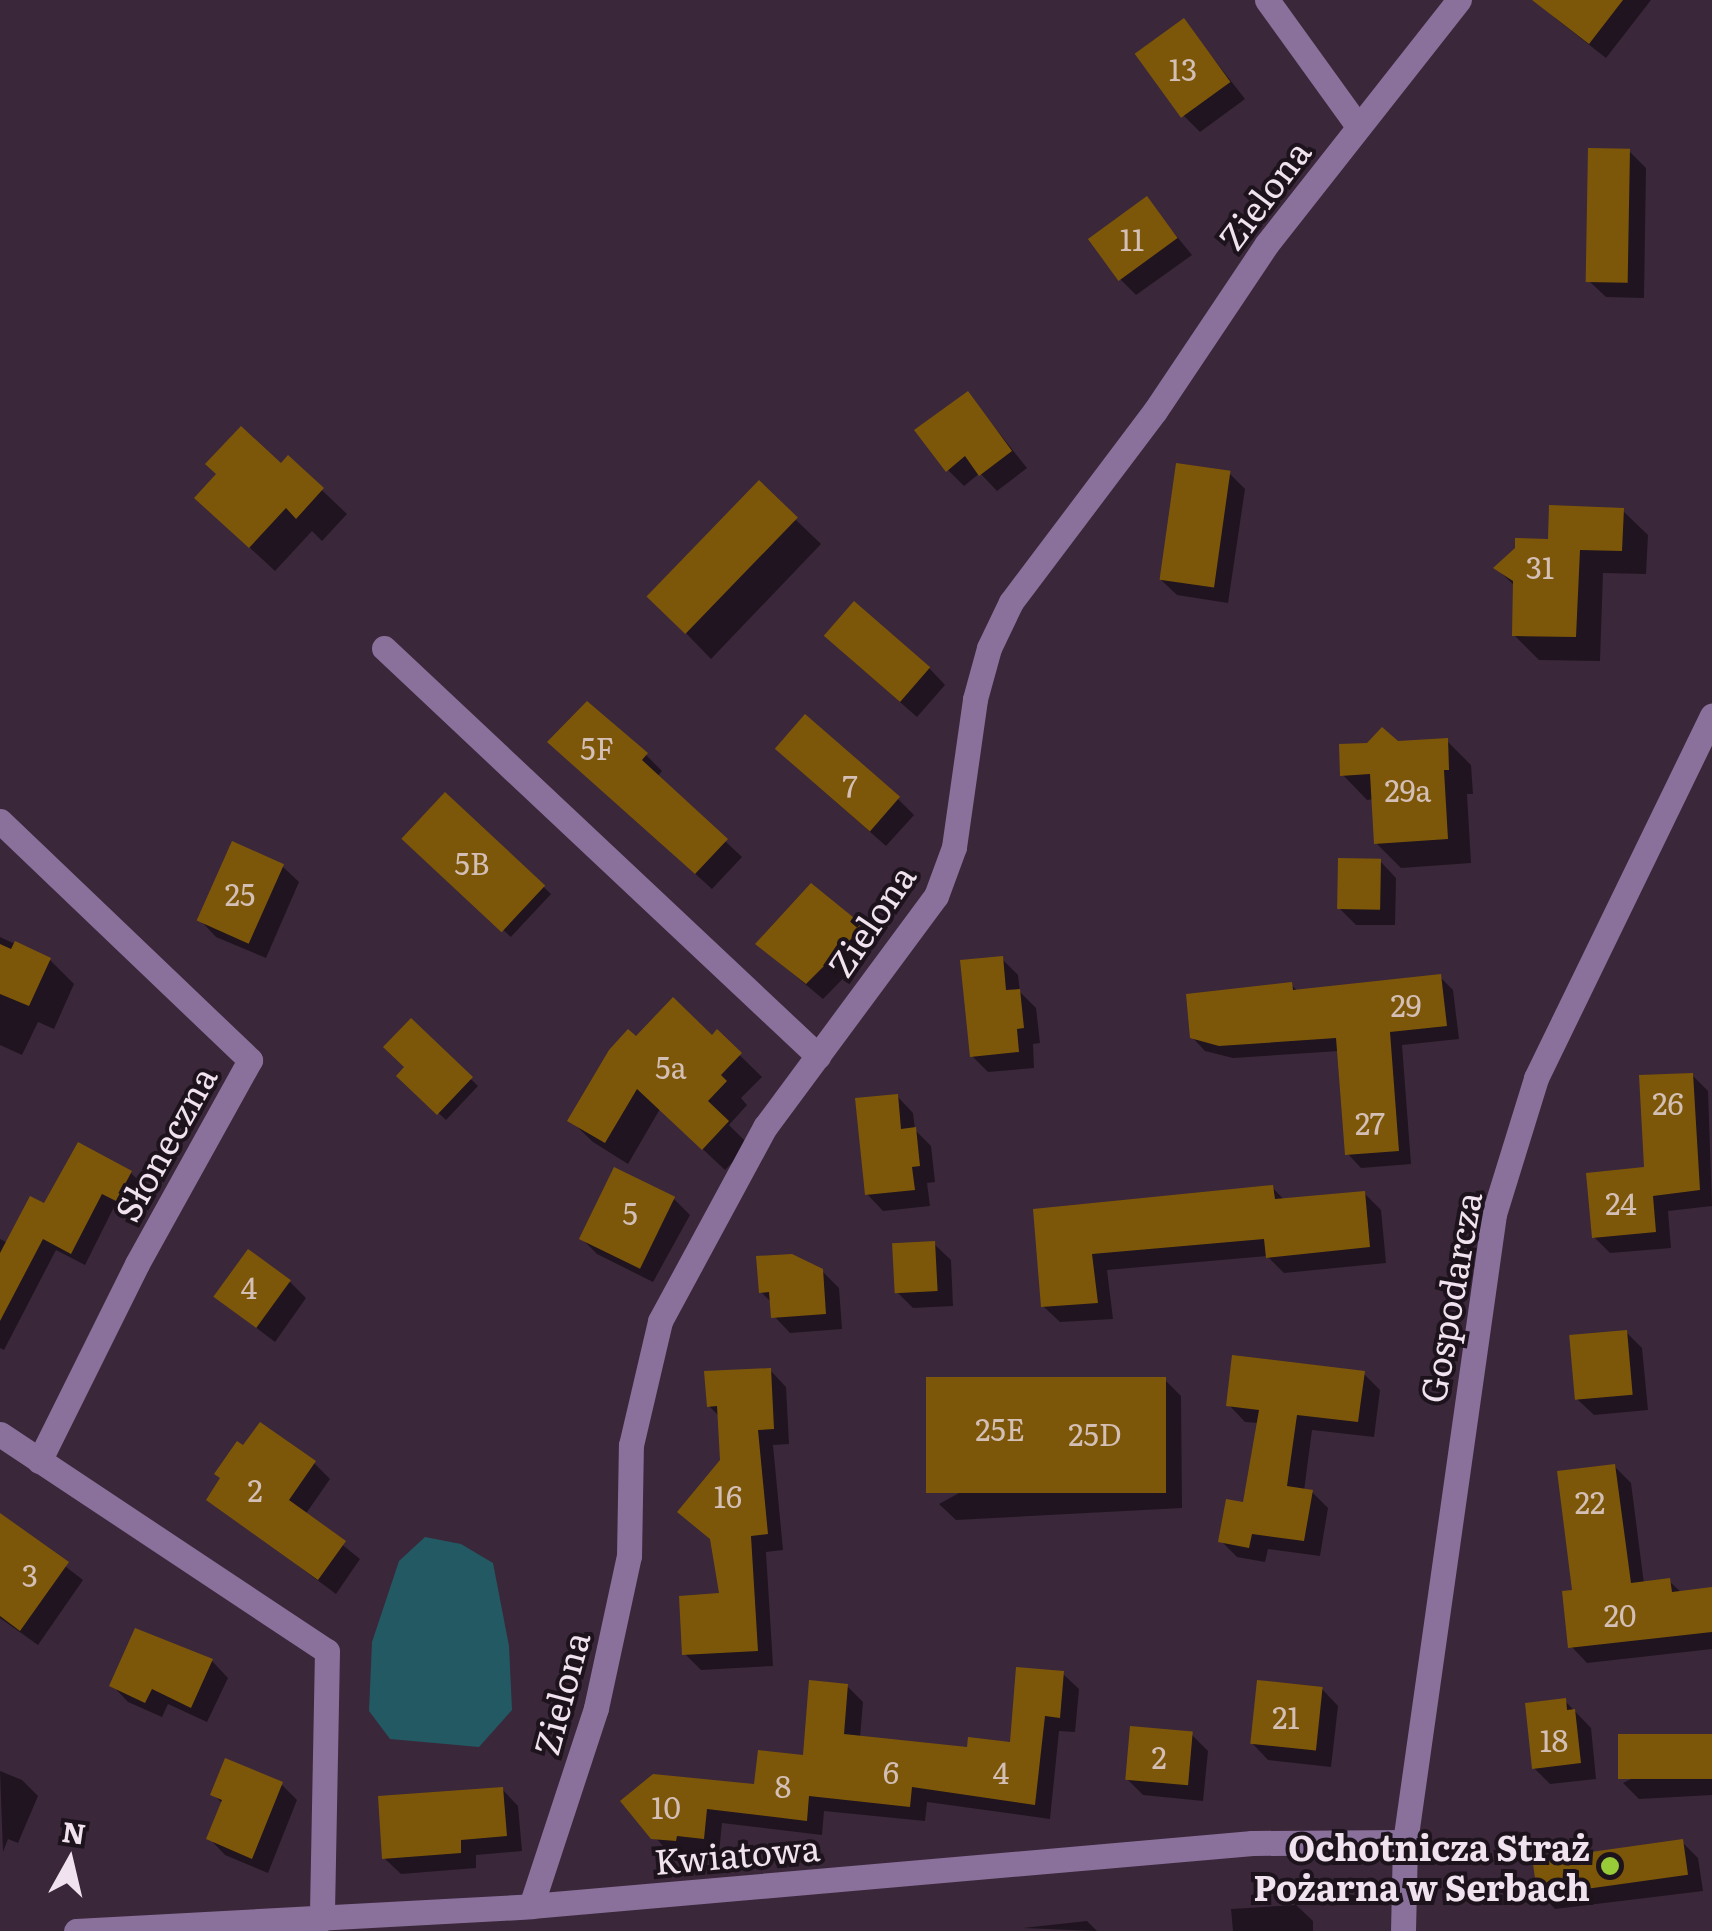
<!DOCTYPE html>
<meta charset="utf-8">
<style>
body{margin:0}
#map{position:relative;width:1712px;height:1931px;overflow:hidden;background:#3b273a;font-family:Literata,serif}
div>[style]{position:absolute}
.water>*{inset:0;background:#225963}
.shadow>*{inset:0;background:#0007;transform-origin:0 0}
.building>*{inset:0;background:#7d5709;transform-origin:0 0}
.minor>*{height:25px;margin:-12.5px;padding:0 12.5px;transform-origin:12.5px;border-radius:12.5px;background:#89719c}
.dots>*{width:28px;height:28px;translate:-50% -50%;box-sizing:border-box;border:5px solid #1d131c;border-radius:50%}
span{translate:-50% -50%;white-space:nowrap;text-align:center;line-height:1.15;-webkit-text-stroke:8px #1d131c;paint-order:stroke}
.number-label{font-size:30px;color:#d3bfb5}
.number-label span{-webkit-text-stroke-width:0}
.street-label{font-size:35px;color:#f0e2ee}
.poi-label{font-size:35px;color:#f0e2ee;font-weight:700}
.right{translate:-100% -50%;text-align:right}
.north{position:absolute;left:20px;top:1811px;width:100px;height:100px;-webkit-text-stroke:8px #1d131c;paint-order:stroke;rotate:8deg;font-size:28px;font-weight:700;line-height:40px;text-align:center;color:#f0e2ee}
.north::after{content:'';display:block;margin:auto;width:35px;height:45px;background:#f0e2ee;clip-path:polygon(50% 0,100% 100%,50% 72%,0 100%)}
</style>
<div id="map">
<div class="water">
<div style="clip-path:polygon(425px 1537px,461px 1544px,493px 1563px,509px 1646px,512px 1710px,479px 1747px,390px 1739px,369px 1711px,372px 1642px,399px 1561px)"></div>
</div>
<div class="shadow">
<div style="clip-path:polygon(1541px 0,1651px 0,1606px 58px,1555px 18px)"></div>
<div style="clip-path:polygon(1184px 21px,1245px 99px,1200px 132px,1184px 116px)"></div>
<div style="clip-path:polygon(1629px 151px,1646px 168px,1644px 298px,1606px 297px,1589px 281px)"></div>
<div style="clip-path:polygon(1146px 199px,1192px 255px,1136px 295px,1120px 279px)"></div>
<div style="clip-path:polygon(968px 394px,1027px 468px,997px 491px,980px 473px,964px 486px,948px 470px)"></div>
<div style="clip-path:polygon(288px 458px,347px 514px,322px 541px,312px 531px,275px 571px,222px 522px)"></div>
<div style="clip-path:polygon(1229px 473px,1245px 489px,1228px 603px,1177px 595px,1160px 579px)"></div>
<div style="clip-path:polygon(1623px 511px,1648px 535px,1646px 574px,1603px 573px,1600px 661px,1539px 660px,1514px 635px,1516px 587px,1496px 568px)"></div>
<div style="clip-path:polygon(796px 520px,821px 544px,711px 659px,650px 596px)"></div>
<div style="clip-path:polygon(844px 653px,929px 668px,945px 685px,917px 717px)"></div>
<div style="clip-path:polygon(587px 705px,646px 755px,662px 771px,657px 777px,742px 857px,712px 889px,567px 758px)"></div>
<div style="clip-path:polygon(1447px 741px,1471px 765px,1473px 794px,1467px 794px,1471px 863px,1401px 868px,1376px 843px,1374px 799px,1367px 800px,1343px 775px,1397px 743px)"></div>
<div style="clip-path:polygon(794px 765px,898px 799px,914px 815px,886px 846px)"></div>
<div style="left:445px;top:795px;width:145px;height:59px;rotate:43deg"></div>
<div style="clip-path:polygon(1380px 861px,1396px 878px,1395px 925px,1356px 925px,1339px 908px)"></div>
<div style="clip-path:polygon(282px 866px,299px 882px,266px 958px,216px 937px,200px 920px)"></div>
<div style="clip-path:polygon(862px 928px,878px 943px,823px 999px,775px 959px)"></div>
<div style="clip-path:polygon(0 937px,50px 960px,74px 984px,54px 1029px,38px 1022px,22px 1055px,0 1045px)"></div>
<div style="clip-path:polygon(1002px 959px,1018px 975px,1020px 992px,1036px 1008px,1040px 1043px,1033px 1044px,1034px 1068px,988px 1072px,972px 1056px)"></div>
<div style="clip-path:polygon(1440px 977px,1453px 990px,1459px 1039px,1402px 1045px,1411px 1164px,1361px 1168px,1348px 1154px,1339px 1051px,1233px 1058px,1205px 1051px,1192px 1037px,1291px 985px,1299px 992px)"></div>
<div style="clip-path:polygon(411px 1021px,478px 1086px,446px 1120px,399px 1076px,407px 1067px)"></div>
<div style="clip-path:polygon(717px 1033px,762px 1077px,741px 1098px,747px 1105px,729px 1125px,749px 1145px,725px 1170px,660px 1109px,628px 1164px,593px 1142px,570px 1120px)"></div>
<div style="clip-path:polygon(1692px 1075px,1708px 1091px,1712px 1206px,1668px 1211px,1671px 1248px,1610px 1253px,1594px 1237px,1647px 1169px)"></div>
<div style="clip-path:polygon(897px 1096px,913px 1113px,915px 1130px,931px 1146px,935px 1182px,927px 1183px,930px 1206px,883px 1211px,867px 1194px)"></div>
<div style="clip-path:polygon(131px 1173px,144px 1186px,129px 1212px,115px 1205px,85px 1265px,56px 1250px,4px 1350px,0 1348px,0 1239px,8px 1243px,45px 1207px)"></div>
<div style="clip-path:polygon(1272px 1187px,1285px 1201px,1364px 1193px,1381px 1210px,1386px 1263px,1284px 1273px,1267px 1256px,1107px 1270px,1113px 1319px,1060px 1322px,1043px 1306px,1036px 1211px)"></div>
<div style="clip-path:polygon(674px 1199px,690px 1215px,653px 1282px,597px 1254px,581px 1238px)"></div>
<div style="clip-path:polygon(934px 1244px,951px 1260px,953px 1306px,913px 1308px,897px 1292px)"></div>
<div style="clip-path:polygon(822px 1271px,839px 1288px,842px 1329px,790px 1333px,774px 1316px,773px 1304px,761px 1292px)"></div>
<div style="clip-path:polygon(290px 1282px,306px 1298px,275px 1342px,216px 1297px)"></div>
<div style="clip-path:polygon(1626px 1332px,1642px 1348px,1648px 1410px,1594px 1415px,1577px 1399px)"></div>
<div style="clip-path:polygon(770px 1370px,786px 1387px,789px 1444px,773px 1445px,783px 1550px,766px 1552px,773px 1666px,701px 1670px,685px 1654px,722px 1595px,721px 1418px,709px 1406px)"></div>
<div style="clip-path:polygon(1364px 1374px,1380px 1390px,1374px 1437px,1312px 1430px,1304px 1491px,1312px 1492px,1328px 1508px,1320px 1556px,1268px 1549px,1265px 1562px,1237px 1557px,1221px 1541px,1245px 1505px,1259px 1423px,1245px 1422px,1229px 1405px)"></div>
<div style="clip-path:polygon(1165px 1380px,1181px 1396px,1182px 1508px,956px 1520px,939px 1504px)"></div>
<div style="clip-path:polygon(314px 1463px,330px 1479px,305px 1515px,360px 1559px,336px 1594px,209px 1499px)"></div>
<div style="clip-path:polygon(1614px 1466px,1631px 1483px,1644px 1584px,1669px 1581px,1682px 1593px,1712px 1590px,1712px 1649px,1587px 1663px,1571px 1646px,1575px 1592px)"></div>
<div style="clip-path:polygon(0 1516px,83px 1580px,38px 1645px,0 1618px)"></div>
<div style="clip-path:polygon(212px 1661px,228px 1678px,207px 1722px,168px 1704px,162px 1717px,128px 1702px,112px 1685px)"></div>
<div style="clip-path:polygon(1063px 1674px,1079px 1689px,1075px 1732px,1059px 1731px,1050px 1819px,927px 1802px,925px 1821px,824px 1811px,822px 1835px,722px 1823px,719px 1853px,692px 1851px,691px 1856px,669px 1853px,624px 1801px,757px 1786px,805px 1758px,847px 1686px,863px 1702px,860px 1738px,969px 1750px,1012px 1745px)"></div>
<div style="clip-path:polygon(1322px 1689px,1338px 1706px,1331px 1767px,1268px 1760px,1252px 1743px)"></div>
<div style="clip-path:polygon(1565px 1701px,1591px 1728px,1596px 1779px,1550px 1784px,1534px 1768px)"></div>
<div style="clip-path:polygon(1191px 1734px,1208px 1751px,1203px 1801px,1143px 1795px,1127px 1779px)"></div>
<div style="clip-path:polygon(1712px 1738px,1712px 1795px,1639px 1799px,1623px 1783px)"></div>
<div style="clip-path:polygon(0 1771px,22px 1780px,38px 1796px,18px 1843px,8px 1839px,3px 1852px)"></div>
<div style="clip-path:polygon(281px 1784px,297px 1800px,268px 1873px,225px 1855px,209px 1838px,223px 1804px,213px 1794px)"></div>
<div style="clip-path:polygon(502px 1789px,518px 1806px,522px 1851px,476px 1855px,476px 1868px,401px 1874px,384px 1858px)"></div>
<div style="clip-path:polygon(1682px 1842px,1698px 1858px,1703px 1891px,1555px 1909px,1539px 1892px)"></div>
<div style="clip-path:polygon(1296px 1905px,1313px 1921px,1313px 1931px,1233px 1931px,1231px 1909px)"></div>
<div style="clip-path:polygon(1087px 1921px,1097px 1931px,1023px 1928px)"></div>
</div>
<div class="building">
<div style="clip-path:polygon(1532px 0,1623px 0,1589px 44px)"></div>
<div style="left:1184px;top:18px;width:79px;height:61px;rotate:54deg"></div>
<div style="left:1588px;top:148px;width:42px;height:134px;rotate:1deg"></div>
<div style="left:1147px;top:196px;width:52px;height:73px;rotate:54deg"></div>
<div style="clip-path:polygon(968px 391px,1012px 451px,979px 476px,965px 456px,946px 472px,914px 430px)"></div>
<div style="clip-path:polygon(241px 426px,281px 463px,288px 455px,324px 488px,296px 519px,286px 508px,249px 548px,194px 498px,216px 474px,205px 464px)"></div>
<div style="left:1176px;top:463px;width:55px;height:118px;rotate:8deg"></div>
<div style="left:759px;top:480px;width:54px;height:162px;rotate:44deg"></div>
<div style="clip-path:polygon(1549px 505px,1624px 508px,1622px 551px,1580px 550px,1576px 637px,1512px 636px,1513px 581px,1493px 568px,1515px 548px,1515px 538px,1548px 539px)"></div>
<div style="left:854px;top:601px;width:101px;height:46px;rotate:41deg"></div>
<div style="clip-path:polygon(587px 701px,648px 753px,642px 760px,728px 839px,695px 874px,547px 742px)"></div>
<div style="left:805px;top:714px;width:126px;height:46px;rotate:41deg"></div>
<div style="clip-path:polygon(1382px 727px,1398px 741px,1448px 738px,1449px 770px,1444px 770px,1448px 839px,1374px 844px,1370px 774px,1340px 776px,1339px 744px,1367px 743px)"></div>
<div style="left:445px;top:792px;width:137px;height:64px;rotate:43deg"></div>
<div style="left:232px;top:841px;width:57px;height:87px;rotate:24deg"></div>
<div style="left:1338px;top:858px;width:43px;height:51px;rotate:1deg"></div>
<div style="clip-path:polygon(811px 883px,864px 926px,806px 984px,755px 944px)"></div>
<div style="clip-path:polygon(15px 941px,51px 958px,29px 1006px,0 994px,0 944px,11px 949px)"></div>
<div style="clip-path:polygon(1003px 956px,1006px 990px,1020px 989px,1024px 1028px,1017px 1029px,1019px 1052px,970px 1057px,960px 960px)"></div>
<div style="clip-path:polygon(1441px 974px,1447px 1026px,1390px 1032px,1399px 1151px,1345px 1155px,1336px 1038px,1219px 1046px,1190px 1038px,1186px 994px,1292px 982px,1293px 990px)"></div>
<div style="clip-path:polygon(673px 997px,712px 1035px,717px 1029px,742px 1053px,721px 1075px,727px 1081px,708px 1101px,729px 1121px,702px 1150px,637px 1089px,605px 1143px,567px 1121px,609px 1050px,628px 1029px,636px 1036px)"></div>
<div style="clip-path:polygon(411px 1018px,473px 1077px,437px 1115px,396px 1076px,404px 1067px,383px 1047px)"></div>
<div style="clip-path:polygon(1693px 1073px,1700px 1190px,1653px 1196px,1656px 1232px,1592px 1238px,1586px 1173px,1644px 1167px,1639px 1075px)"></div>
<div style="clip-path:polygon(898px 1094px,901px 1129px,916px 1127px,920px 1166px,912px 1167px,915px 1190px,865px 1195px,855px 1098px)"></div>
<div style="clip-path:polygon(78px 1142px,132px 1171px,116px 1201px,102px 1194px,71px 1254px,43px 1239px,0 1321px,0 1253px,30px 1196px,44px 1203px)"></div>
<div style="left:614px;top:1167px;width:68px;height:80px;rotate:26deg"></div>
<div style="clip-path:polygon(1273px 1185px,1275px 1199px,1365px 1191px,1370px 1247px,1266px 1258px,1264px 1239px,1092px 1254px,1098px 1303px,1041px 1307px,1033px 1209px)"></div>
<div style="left:935px;top:1241px;width:50px;height:43px;rotate:87deg"></div>
<div style="left:248px;top:1249px;width:53px;height:59px;rotate:36deg"></div>
<div style="clip-path:polygon(792px 1254px,823px 1269px,826px 1314px,771px 1318px,769px 1292px,759px 1293px,756px 1256px)"></div>
<div style="left:1627px;top:1330px;width:65px;height:58px;rotate:85deg"></div>
<div style="clip-path:polygon(1232px 1355px,1365px 1371px,1358px 1422px,1297px 1415px,1287px 1486px,1313px 1490px,1304px 1541px,1252px 1534px,1249px 1548px,1218px 1542px,1226px 1499px,1243px 1502px,1259px 1410px,1226px 1406px)"></div>
<div style="clip-path:polygon(771px 1368px,774px 1429px,758px 1430px,768px 1534px,751px 1536px,758px 1651px,682px 1655px,679px 1596px,719px 1593px,710px 1539px,677px 1512px,720px 1460px,717px 1406px,707px 1407px,704px 1371px)"></div>
<div style="left:1166px;top:1377px;width:116px;height:240px;rotate:90deg"></div>
<div style="clip-path:polygon(260px 1422px,316px 1461px,289px 1500px,346px 1541px,318px 1580px,206px 1500px,220px 1478px,214px 1474px,237px 1441px,243px 1445px)"></div>
<div style="clip-path:polygon(1615px 1464px,1631px 1583px,1670px 1578px,1672px 1592px,1712px 1587px,1712px 1632px,1568px 1648px,1562px 1591px,1572px 1590px,1557px 1471px)"></div>
<div style="clip-path:polygon(0 1513px,69px 1562px,20px 1631px,0 1616px)"></div>
<div style="clip-path:polygon(135px 1628px,213px 1659px,191px 1708px,152px 1689px,145px 1703px,109px 1686px)"></div>
<div style="clip-path:polygon(1016px 1667px,1064px 1671px,1060px 1718px,1045px 1716px,1035px 1805px,912px 1787px,910px 1807px,809px 1796px,807px 1821px,707px 1809px,704px 1839px,677px 1836px,676px 1841px,651px 1839px,620px 1801px,653px 1774px,754px 1784px,758px 1750px,803px 1755px,809px 1680px,848px 1684px,844px 1734px,967px 1747px,968px 1737px,1010px 1742px)"></div>
<div style="left:1257px;top:1680px;width:66px;height:64px;rotate:6deg"></div>
<div style="clip-path:polygon(1566px 1698px,1567px 1710px,1575px 1709px,1581px 1763px,1532px 1769px,1525px 1703px)"></div>
<div style="left:1130px;top:1726px;width:63px;height:54px;rotate:5deg"></div>
<div style="left:1712px;top:1734px;width:45px;height:94px;rotate:90deg"></div>
<div style="clip-path:polygon(225px 1758px,283px 1782px,252px 1859px,206px 1839px,222px 1800px,210px 1795px)"></div>
<div style="clip-path:polygon(503px 1787px,507px 1836px,461px 1840px,461px 1853px,382px 1859px,378px 1796px)"></div>
<div style="left:1683px;top:1839px;width:36px;height:152px;rotate:82deg"></div>
</div>
<div class="minor">
<div style="left:1267px;top:0;width:155px;rotate:54.2deg"></div>
<div style="left:384px;top:648px;width:596px;rotate:43.23deg"></div>
<div style="left:0;top:821px;width:346px;rotate:43.7deg"></div>
<div style="left:250px;top:1060px;width:233px;rotate:119deg"></div>
<div style="left:137px;top:1264px;width:220px;rotate:116.4deg"></div>
<div style="left:0;top:1434px;width:392px;rotate:33.6deg"></div>
<div style="left:327px;top:1651px;width:268px;rotate:91.1deg"></div>
<div style="left:531px;top:1906px;width:208px;rotate:-71.8deg"></div>
<div style="left:596px;top:1708px;width:156px;rotate:-77.8deg"></div>
<div style="left:629px;top:1556px;width:111px;rotate:-89deg"></div>
<div style="left:631px;top:1445px;width:127px;rotate:-76.8deg"></div>
<div style="left:660px;top:1321px;width:221px;rotate:-61.6deg"></div>
<div style="left:765px;top:1127px;width:287px;rotate:-53.5deg"></div>
<div style="left:936px;top:896px;width:52px;rotate:-69.8deg"></div>
<div style="left:954px;top:847px;width:149px;rotate:-81.9deg"></div>
<div style="left:975px;top:699px;width:53px;rotate:-74.6deg"></div>
<div style="left:989px;top:648px;width:51px;rotate:-64.4deg"></div>
<div style="left:1011px;top:602px;width:239px;rotate:-53deg"></div>
<div style="left:1155px;top:411px;width:200px;rotate:-56.2deg"></div>
<div style="left:1266px;top:245px;width:312px;rotate:-51.8deg"></div>
<div style="left:76px;top:1931px;width:456px;rotate:-3.1deg"></div>
<div style="left:531px;top:1906px;width:724px;rotate:-4.99deg"></div>
<div style="left:1252px;top:1843px;width:153px;rotate:-0.4deg"></div>
<div style="left:1403px;top:1931px;width:89px;rotate:-88.7deg"></div>
<div style="left:1405px;top:1842px;width:634px;rotate:-81.93deg"></div>
<div style="left:1494px;top:1214px;width:142px;rotate:-72.8deg"></div>
<div style="left:1536px;top:1078px;width:403px;rotate:-64.1deg"></div>
</div>
<div class="dots">
<div style="left:1610px;top:1866px;background:#97cb38"></div>
</div>
<div class="number-label">
<span style="left:1183px;top:68px">13</span>
<span style="left:1132px;top:238px">11</span>
<span style="left:1540px;top:566px">31</span>
<span style="left:597px;top:747px">5F</span>
<span style="left:850px;top:785px">7</span>
<span style="left:1408px;top:789px">29a</span>
<span style="left:472px;top:862px">5B</span>
<span style="left:240px;top:893px">25</span>
<span style="left:1406px;top:1004px">29</span>
<span style="left:671px;top:1066px">5a</span>
<span style="left:1668px;top:1102px">26</span>
<span style="left:1370px;top:1122px">27</span>
<span style="left:1621px;top:1202px">24</span>
<span style="left:630px;top:1212px">5</span>
<span style="left:249px;top:1286px">4</span>
<span style="left:1000px;top:1428px">25E</span>
<span style="left:1095px;top:1433px">25D</span>
<span style="left:255px;top:1489px">2</span>
<span style="left:728px;top:1495px">16</span>
<span style="left:1590px;top:1501px">22</span>
<span style="left:30px;top:1574px">3</span>
<span style="left:1620px;top:1614px">20</span>
<span style="left:1286px;top:1716px">21</span>
<span style="left:1554px;top:1739px">18</span>
<span style="left:1159px;top:1756px">2</span>
<span style="left:891px;top:1771px">6</span>
<span style="left:1001px;top:1771px">4</span>
<span style="left:783px;top:1785px">8</span>
<span style="left:666px;top:1806px">10</span>
</div>
<div class="street-label">
<span style="left:1263px;top:194px;rotate:-53deg">Zielona</span>
<span style="left:870px;top:920px;rotate:-56deg">Zielona</span>
<span style="left:164px;top:1143px;rotate:-61deg">Słoneczna</span>
<span style="left:1449px;top:1297px;rotate:-80deg">Gospodarcza</span>
<span style="left:560px;top:1693px;rotate:-75deg">Zielona</span>
<span style="left:737px;top:1853px;rotate:-5deg">Kwiatowa</span>
</div>
<div class="poi-label">
<span class="right" style="left:1590px;top:1866px">Ochotnicza Straż<br>Pożarna w Serbach</span>
</div>
<div class="north">N</div>
</div>
